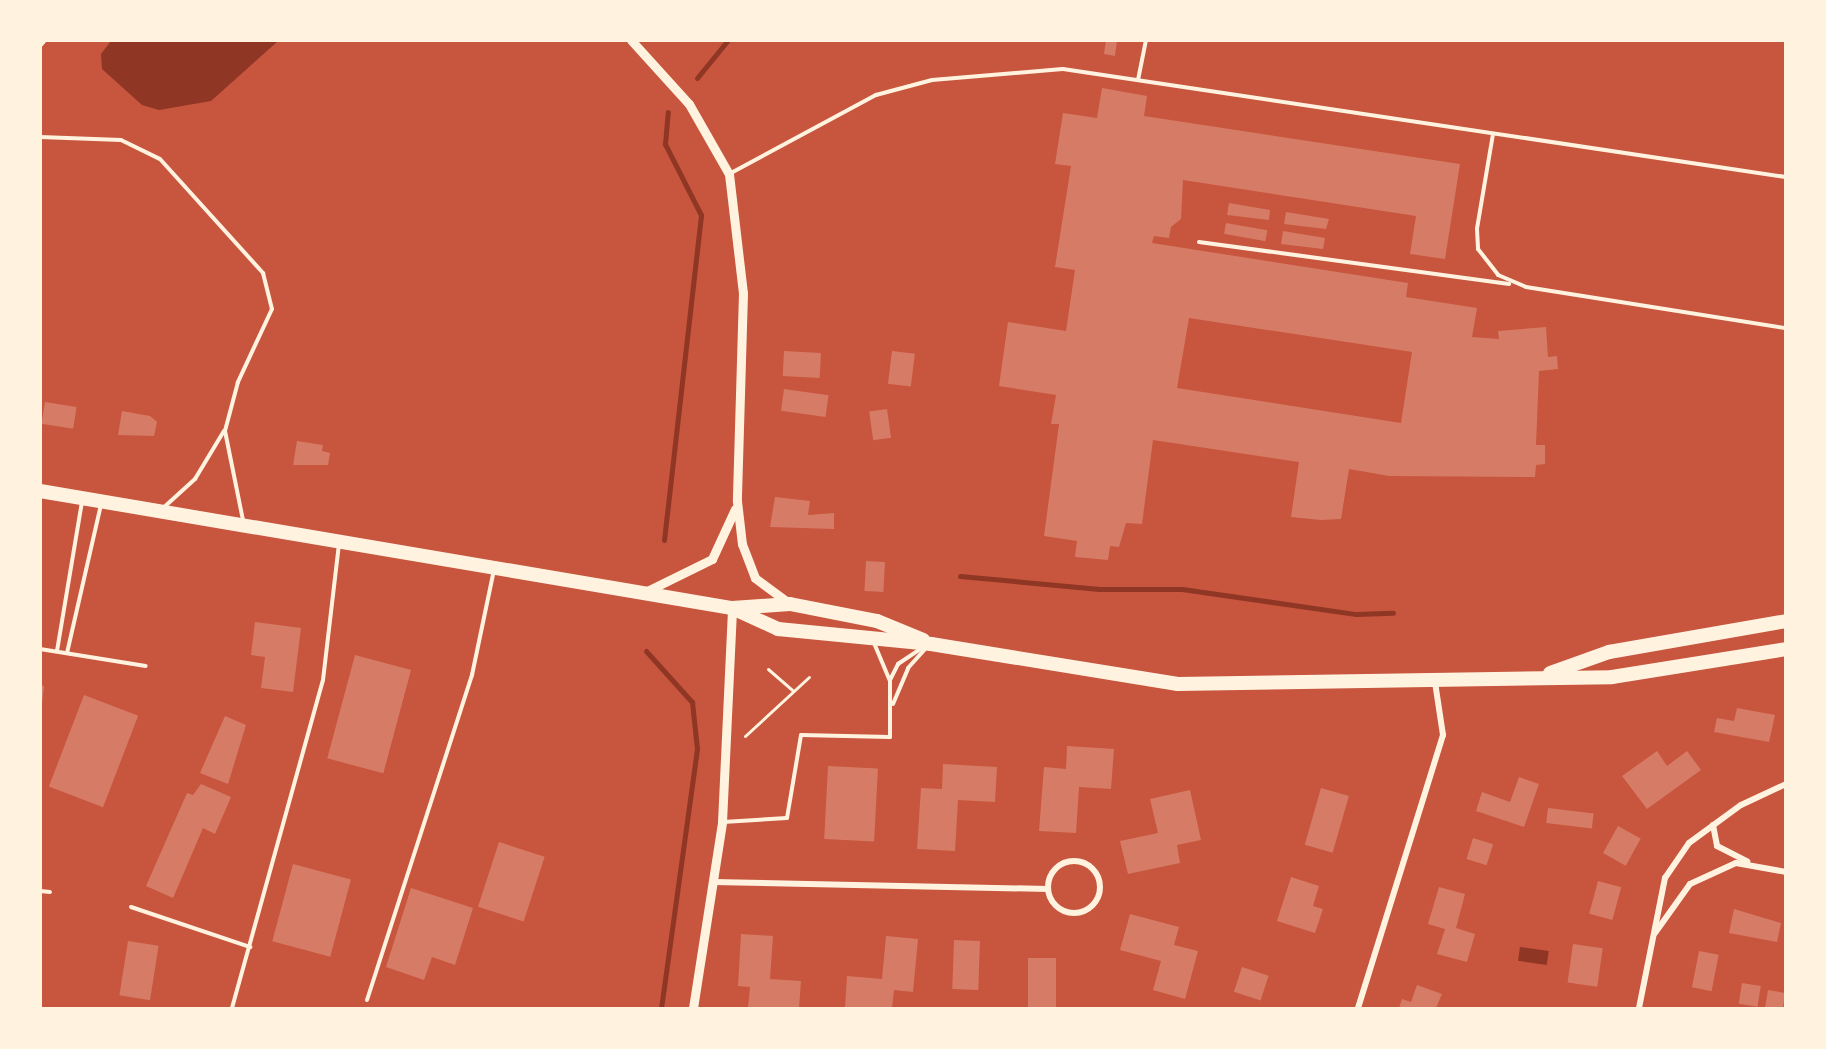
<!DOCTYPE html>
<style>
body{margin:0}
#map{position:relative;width:1826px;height:1049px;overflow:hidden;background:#c8553d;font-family:Quicksand,sans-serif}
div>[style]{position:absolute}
.water>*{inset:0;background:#8f3625;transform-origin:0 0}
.stream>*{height:5px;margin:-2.5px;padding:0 2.5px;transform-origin:2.5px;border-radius:2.5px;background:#8f3625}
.building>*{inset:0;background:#d67c66;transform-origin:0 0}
.path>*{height:3px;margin:-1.5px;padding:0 1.5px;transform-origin:1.5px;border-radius:1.5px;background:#fff3e0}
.service>*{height:4px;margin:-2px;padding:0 2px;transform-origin:2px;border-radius:2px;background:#fff3e0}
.minor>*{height:6px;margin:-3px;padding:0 3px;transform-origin:3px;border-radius:3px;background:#fff3e0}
.minor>.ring{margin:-3px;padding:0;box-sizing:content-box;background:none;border:6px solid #fff3e0;border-radius:50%}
.tertiary>*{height:9px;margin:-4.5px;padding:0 4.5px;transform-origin:4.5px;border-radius:4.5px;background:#fff3e0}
.trunk>*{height:14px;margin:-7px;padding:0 7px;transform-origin:7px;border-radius:7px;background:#fff3e0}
span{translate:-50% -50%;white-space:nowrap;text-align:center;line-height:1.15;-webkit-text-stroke:4.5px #fff3e0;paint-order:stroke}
.frame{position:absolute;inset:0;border:42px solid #fff3e0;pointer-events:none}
</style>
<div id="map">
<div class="water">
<div style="clip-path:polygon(111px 41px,111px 40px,278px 41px,211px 101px,159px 110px,142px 105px,102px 69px,101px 54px)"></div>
<div style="left:1520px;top:947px;width:29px;height:14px;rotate:8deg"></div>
</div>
<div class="stream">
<div style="left:697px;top:78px;width:49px;rotate:-50.8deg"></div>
<div style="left:664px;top:540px;width:327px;rotate:-83.5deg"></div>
<div style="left:701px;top:215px;width:80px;rotate:-116.9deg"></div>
<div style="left:665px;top:144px;width:32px;rotate:-85deg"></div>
<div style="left:960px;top:576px;width:140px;rotate:5.3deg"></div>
<div style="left:1099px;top:589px;width:83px"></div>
<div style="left:1182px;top:589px;width:176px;rotate:8.2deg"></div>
<div style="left:1356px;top:614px;width:37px;rotate:-2deg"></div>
<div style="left:646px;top:651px;width:69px;rotate:48deg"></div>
<div style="left:692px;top:702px;width:47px;rotate:83.9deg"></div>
<div style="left:697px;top:749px;width:261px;rotate:97.9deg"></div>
</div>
<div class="building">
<div style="clip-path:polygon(1106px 40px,1117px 40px,1115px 56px,1104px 54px)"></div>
<div style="clip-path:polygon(evenodd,1102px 88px,1147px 96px,1144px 116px,1460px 164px,1445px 259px,1410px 254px,1416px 216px,1183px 180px,1181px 219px,1171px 227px,1169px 238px,1154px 236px,1152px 243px,1408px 283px,1406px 297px,1477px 308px,1472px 337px,1499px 339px,1498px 331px,1546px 327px,1548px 357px,1557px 356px,1558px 369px,1539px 371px,1536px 445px,1545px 445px,1545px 464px,1536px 465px,1535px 477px,1389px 476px,1349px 469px,1341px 519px,1321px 520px,1291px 517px,1299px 462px,1153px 440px,1142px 524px,1126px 523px,1119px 547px,1110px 546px,1108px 560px,1075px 557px,1077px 541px,1044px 536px,1059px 424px,1051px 424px,1056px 395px,999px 386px,1008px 322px,1066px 331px,1075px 270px,1055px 267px,1071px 166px,1055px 164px,1063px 113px,1097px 118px,1102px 88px,1189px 318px,1412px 352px,1401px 423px,1177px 388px,1189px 318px)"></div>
<div style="clip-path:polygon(1229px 203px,1270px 210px,1269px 220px,1227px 215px)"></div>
<div style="clip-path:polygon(1286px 212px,1329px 219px,1326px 229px,1284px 224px)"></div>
<div style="left:1226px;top:223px;width:42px;height:11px;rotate:10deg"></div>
<div style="clip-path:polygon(1283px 231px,1325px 238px,1323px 249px,1281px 244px)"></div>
<div style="left:784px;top:351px;width:37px;height:25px;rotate:3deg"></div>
<div style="left:892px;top:351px;width:23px;height:33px;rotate:7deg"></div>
<div style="left:784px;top:389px;width:45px;height:22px;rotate:8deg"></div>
<div style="left:45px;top:402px;width:32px;height:22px;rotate:9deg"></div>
<div style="left:887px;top:409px;width:29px;height:18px;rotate:82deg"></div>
<div style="clip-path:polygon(122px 411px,150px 416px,157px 422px,154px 436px,118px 435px)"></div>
<div style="clip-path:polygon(297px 441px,323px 445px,322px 451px,330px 453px,328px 465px,293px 465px)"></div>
<div style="clip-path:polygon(775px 497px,810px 501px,808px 515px,834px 513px,834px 529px,770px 527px)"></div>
<div style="left:866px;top:561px;width:19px;height:30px;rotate:3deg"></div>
<div style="clip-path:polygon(255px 622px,301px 628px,293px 692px,261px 688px,265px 657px,251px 655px)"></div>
<div style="left:355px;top:655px;width:58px;height:107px;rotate:15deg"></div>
<div style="clip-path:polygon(40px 685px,44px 686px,42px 704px,40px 703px)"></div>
<div style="left:84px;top:695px;width:58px;height:98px;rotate:21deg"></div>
<div style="clip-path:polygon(1737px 708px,1775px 715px,1769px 742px,1714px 732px,1717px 718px,1734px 721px)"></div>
<div style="clip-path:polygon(225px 716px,246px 725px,228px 784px,200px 773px)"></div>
<div style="clip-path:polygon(1067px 746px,1114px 749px,1111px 789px,1079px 787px,1076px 833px,1039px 831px,1044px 767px,1066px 769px)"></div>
<div style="clip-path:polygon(1657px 751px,1667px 766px,1687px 751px,1701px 770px,1647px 809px,1622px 776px)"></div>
<div style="clip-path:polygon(943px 764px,997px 767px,995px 802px,958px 800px,955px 851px,917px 849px,921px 788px,942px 789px)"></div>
<div style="left:828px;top:766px;width:50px;height:73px;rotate:3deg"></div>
<div style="clip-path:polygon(1519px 777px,1539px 784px,1524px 827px,1476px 811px,1482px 792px,1510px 802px)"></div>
<div style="clip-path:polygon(201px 784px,231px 797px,215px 834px,203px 828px,173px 898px,146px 886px,187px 793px,193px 795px)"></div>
<div style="left:1321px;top:788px;width:29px;height:59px;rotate:16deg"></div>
<div style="clip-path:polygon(1190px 790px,1201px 840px,1177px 845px,1180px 863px,1128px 874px,1120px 841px,1158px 833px,1150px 799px)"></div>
<div style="left:1548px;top:808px;width:46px;height:15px;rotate:7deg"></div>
<div style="left:1618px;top:826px;width:26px;height:31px;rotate:29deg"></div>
<div style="left:1473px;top:838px;width:21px;height:22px;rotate:17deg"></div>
<div style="left:499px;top:842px;width:48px;height:68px;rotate:18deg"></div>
<div style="left:293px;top:864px;width:60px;height:80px;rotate:15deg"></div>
<div style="clip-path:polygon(1291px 877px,1319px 886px,1313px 906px,1323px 909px,1315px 933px,1277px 921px)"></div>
<div style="left:1598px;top:881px;width:24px;height:34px;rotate:15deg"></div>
<div style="clip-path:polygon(1439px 887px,1465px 894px,1456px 928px,1475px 934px,1467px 962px,1437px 954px,1445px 929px,1428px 924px)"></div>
<div style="clip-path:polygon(411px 888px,473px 908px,455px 965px,432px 957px,424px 980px,386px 967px)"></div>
<div style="clip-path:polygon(1734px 909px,1781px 923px,1777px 942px,1729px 933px)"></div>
<div style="clip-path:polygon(1130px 914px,1179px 927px,1174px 945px,1198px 951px,1185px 999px,1153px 990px,1161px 961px,1120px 950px)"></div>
<div style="clip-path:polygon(741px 934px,773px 936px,770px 979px,801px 981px,799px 1008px,748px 1008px,750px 987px,738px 986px)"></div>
<div style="clip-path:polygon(886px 936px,918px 939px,913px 992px,894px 990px,892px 1008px,845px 1007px,847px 976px,882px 979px)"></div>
<div style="left:954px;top:940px;width:26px;height:49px;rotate:2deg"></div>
<div style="left:128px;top:941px;width:31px;height:55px;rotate:9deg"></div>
<div style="left:1573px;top:944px;width:30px;height:39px;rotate:8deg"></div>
<div style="left:1699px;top:951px;width:20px;height:37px;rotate:11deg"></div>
<div style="left:1028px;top:958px;width:28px;height:50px"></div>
<div style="left:1242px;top:967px;width:28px;height:26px;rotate:18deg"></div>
<div style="left:1742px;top:983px;width:19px;height:21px;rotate:9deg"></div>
<div style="clip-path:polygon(1417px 985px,1442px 994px,1436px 1008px,1399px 1008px,1402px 999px,1411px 1002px)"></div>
<div style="clip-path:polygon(1768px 990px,1785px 993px,1783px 1008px,1765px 1008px)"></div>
</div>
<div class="path">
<div style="left:768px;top:669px;width:33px;rotate:41deg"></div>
<div style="left:745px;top:736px;width:87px;rotate:-42.7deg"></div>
</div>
<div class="service">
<div style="left:40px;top:46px;width:8px;rotate:-50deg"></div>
<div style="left:1138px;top:80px;width:41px;rotate:-78.7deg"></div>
<div style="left:1493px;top:134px;width:96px;rotate:99.6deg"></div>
<div style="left:1477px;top:229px;width:20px;rotate:87deg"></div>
<div style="left:1478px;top:249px;width:33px;rotate:52deg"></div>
<div style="left:1498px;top:275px;width:30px;rotate:23deg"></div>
<div style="left:1526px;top:287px;width:263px;rotate:9deg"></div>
<div style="left:40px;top:137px;width:81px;rotate:2.1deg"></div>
<div style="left:121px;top:140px;width:43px;rotate:26deg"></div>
<div style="left:160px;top:159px;width:154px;rotate:47.9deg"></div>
<div style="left:263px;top:273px;width:37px;rotate:76deg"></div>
<div style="left:272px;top:309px;width:81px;rotate:115deg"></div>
<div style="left:238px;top:382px;width:51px;rotate:104.9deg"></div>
<div style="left:225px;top:431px;width:91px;rotate:78.6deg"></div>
<div style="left:731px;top:173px;width:165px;rotate:-28.3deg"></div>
<div style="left:876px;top:95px;width:58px;rotate:-15deg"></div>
<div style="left:932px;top:80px;width:131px;rotate:-4.8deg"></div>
<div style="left:1063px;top:69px;width:731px;rotate:8.5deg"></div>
<div style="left:1199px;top:242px;width:313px;rotate:7.7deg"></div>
<div style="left:162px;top:509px;width:45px;rotate:-42.3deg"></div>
<div style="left:195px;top:479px;width:56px;rotate:-58.9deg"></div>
<div style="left:40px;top:649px;width:107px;rotate:9.1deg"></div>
<div style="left:57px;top:651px;width:151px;rotate:-80.5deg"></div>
<div style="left:67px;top:653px;width:152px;rotate:-77.1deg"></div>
<div style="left:890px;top:680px;width:18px;rotate:-63deg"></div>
<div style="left:898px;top:664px;width:29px;rotate:-34deg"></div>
<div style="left:893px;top:704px;width:39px;rotate:-67deg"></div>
<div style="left:908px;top:668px;width:28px;rotate:-48deg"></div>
<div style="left:723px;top:822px;width:64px;rotate:-3.6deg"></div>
<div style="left:787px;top:818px;width:84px;rotate:-80.4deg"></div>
<div style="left:801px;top:735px;width:89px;rotate:1.3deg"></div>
<div style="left:890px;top:737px;width:56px;rotate:-90deg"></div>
<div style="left:890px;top:681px;width:41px;rotate:-112.8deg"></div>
<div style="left:40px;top:891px;width:10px;rotate:6deg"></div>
<div style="left:131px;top:907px;width:126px;rotate:18.6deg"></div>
<div style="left:367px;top:1000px;width:342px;rotate:-72.1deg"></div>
<div style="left:472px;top:675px;width:107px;rotate:-78.2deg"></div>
<div style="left:232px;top:1008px;width:340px;rotate:-74.5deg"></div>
<div style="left:323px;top:680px;width:137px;rotate:-83.3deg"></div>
</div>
<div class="minor">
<div style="left:1713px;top:825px;width:21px;rotate:79deg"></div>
<div style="left:1717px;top:846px;width:34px;rotate:27deg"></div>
<div class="ring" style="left:1048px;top:861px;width:46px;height:46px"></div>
<div style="left:713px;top:882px;width:335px;rotate:1.2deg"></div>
<div style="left:1655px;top:933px;width:60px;rotate:-54.5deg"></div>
<div style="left:1690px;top:884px;width:51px;rotate:-24.5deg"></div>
<div style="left:1736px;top:863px;width:51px;rotate:10.2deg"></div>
<div style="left:1358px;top:1008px;width:286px;rotate:-72.7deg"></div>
<div style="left:1443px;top:735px;width:54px;rotate:-98.6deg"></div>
<div style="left:1639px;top:1008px;width:133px;rotate:-78.7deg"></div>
<div style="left:1665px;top:878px;width:42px;rotate:-55.6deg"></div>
<div style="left:1689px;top:843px;width:64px;rotate:-36.2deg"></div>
<div style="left:1741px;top:805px;width:50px;rotate:-25deg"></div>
</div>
<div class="tertiary">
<div style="left:631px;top:40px;width:86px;rotate:47.8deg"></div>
<div style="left:689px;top:104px;width:81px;rotate:60.3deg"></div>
<div style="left:729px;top:174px;width:120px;rotate:83.3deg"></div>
<div style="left:743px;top:293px;width:208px;rotate:91.7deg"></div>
<div style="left:737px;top:501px;width:43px;rotate:83.4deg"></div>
<div style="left:742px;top:544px;width:36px;rotate:69deg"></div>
<div style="left:755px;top:578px;width:44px;rotate:36.6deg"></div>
<div style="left:643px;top:593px;width:77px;rotate:-26.2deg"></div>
<div style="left:712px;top:559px;width:55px;rotate:-65.3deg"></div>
<div style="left:693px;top:1008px;width:188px;rotate:-81.1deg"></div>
<div style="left:722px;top:822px;width:214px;rotate:-87.3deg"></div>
</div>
<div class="trunk">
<div style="left:40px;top:491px;width:702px;rotate:9.6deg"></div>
<div style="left:732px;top:608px;width:58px;rotate:-3.9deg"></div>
<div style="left:790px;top:604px;width:89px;rotate:11.1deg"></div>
<div style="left:877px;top:621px;width:50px;rotate:22.4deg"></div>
<div style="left:732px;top:608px;width:51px;rotate:24.5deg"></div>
<div style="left:778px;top:629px;width:154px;rotate:5.6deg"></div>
<div style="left:931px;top:644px;width:250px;rotate:9.2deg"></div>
<div style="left:1178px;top:684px;width:434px;rotate:-0.9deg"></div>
<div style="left:1612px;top:677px;width:176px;rotate:-9.1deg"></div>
<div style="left:1550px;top:673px;width:63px;rotate:-19.6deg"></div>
<div style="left:1609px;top:652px;width:180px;rotate:-9.9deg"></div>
</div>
<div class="frame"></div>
</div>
